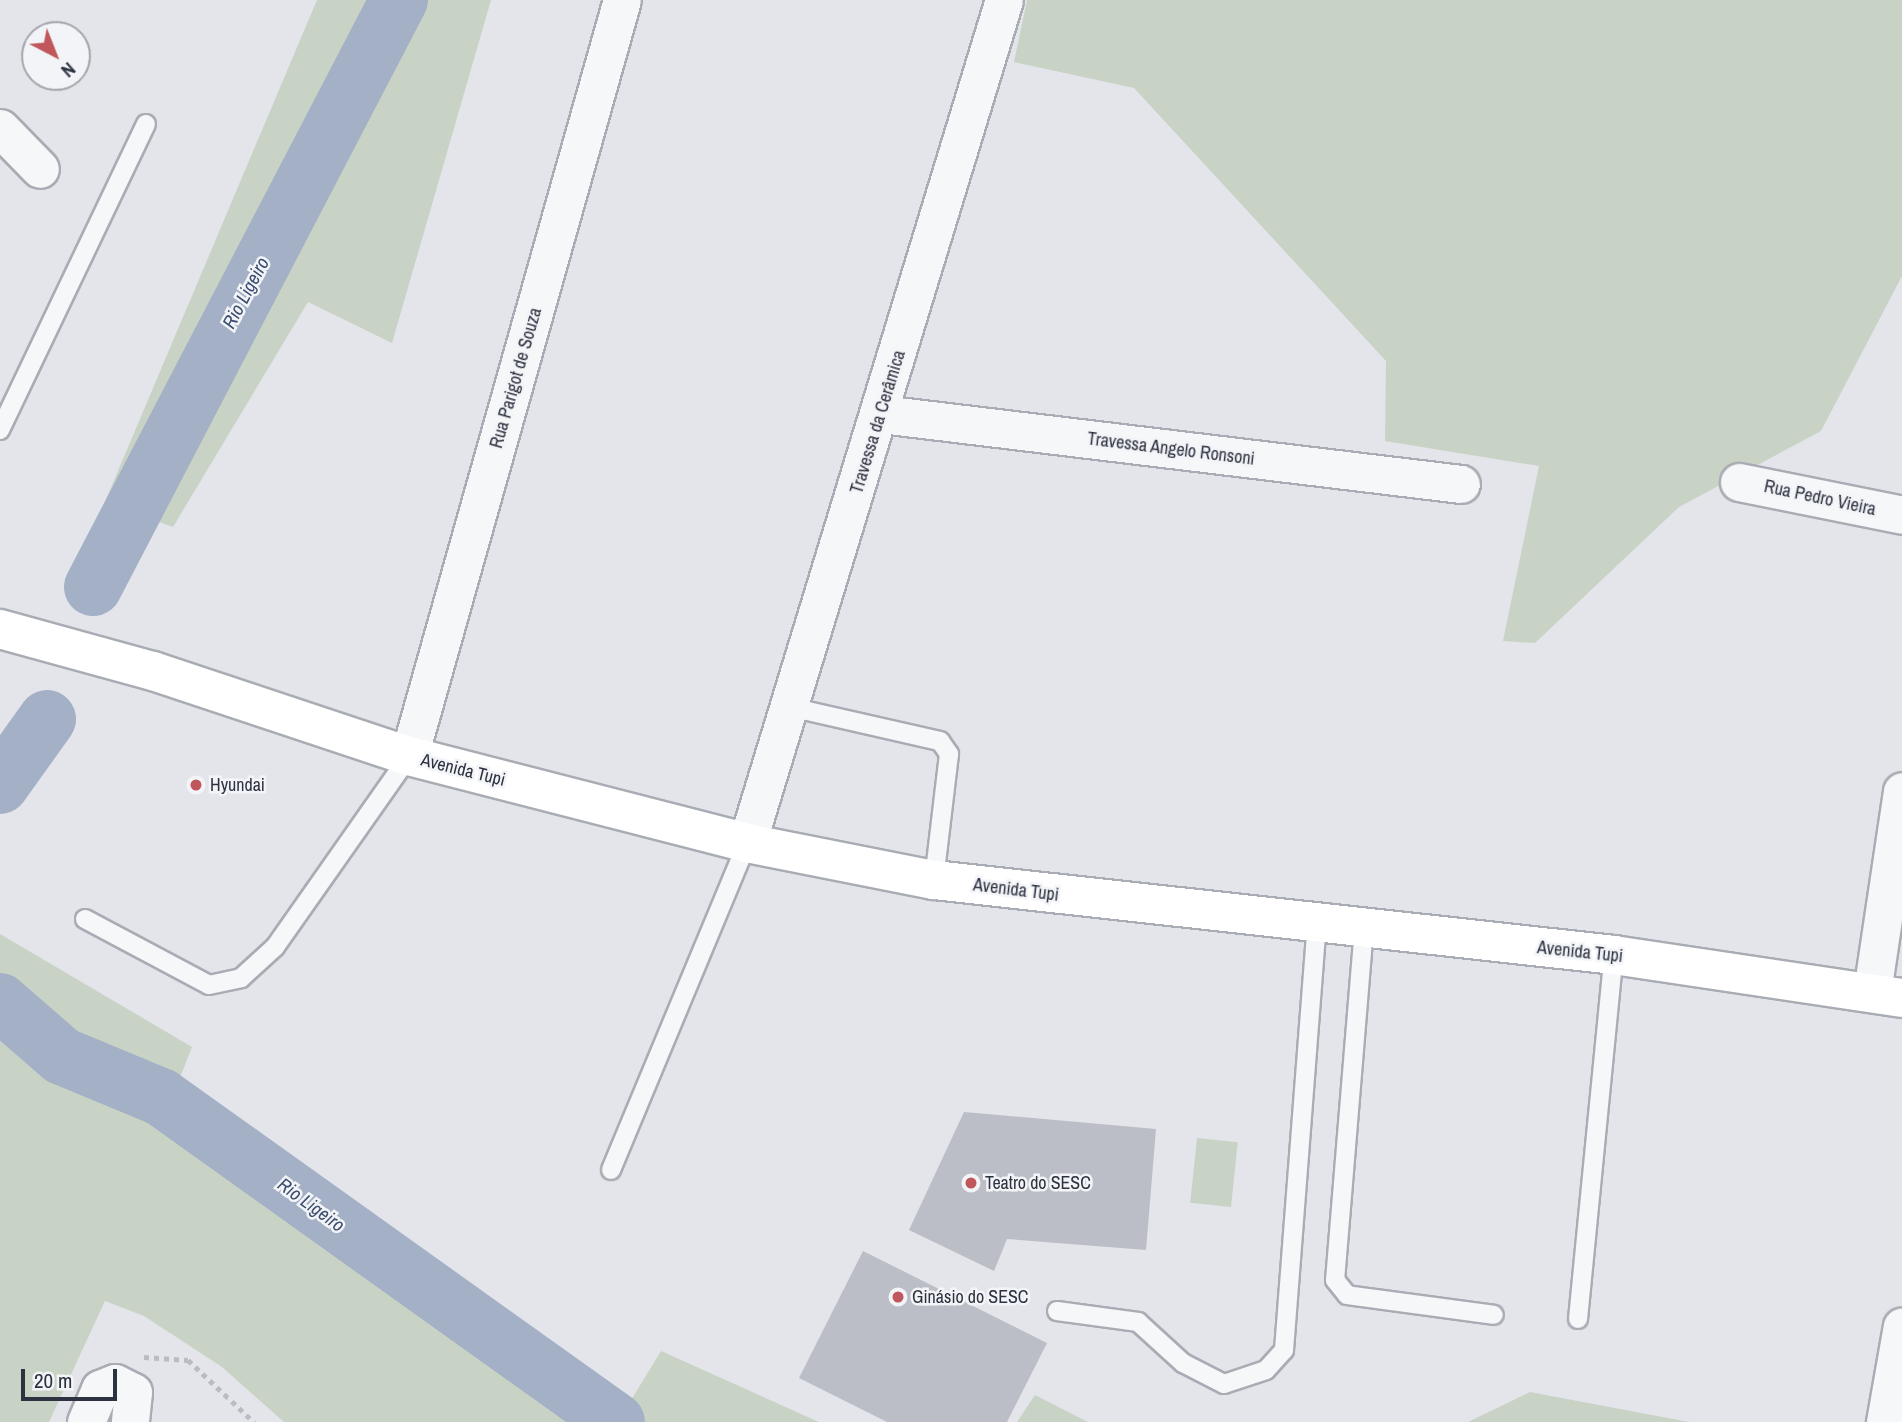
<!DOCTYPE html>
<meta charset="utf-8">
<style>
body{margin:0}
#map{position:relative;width:1902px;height:1422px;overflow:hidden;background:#e3e5ea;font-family:"Archivo Narrow",sans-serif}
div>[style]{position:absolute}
.green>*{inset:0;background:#c8d3c6;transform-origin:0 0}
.river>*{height:58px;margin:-29px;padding:0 29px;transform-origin:29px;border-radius:29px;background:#a3b0c6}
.building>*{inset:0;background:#bbbec6}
.path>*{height:4.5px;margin-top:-2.25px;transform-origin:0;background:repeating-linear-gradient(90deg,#babcc2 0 5px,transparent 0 10px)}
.roads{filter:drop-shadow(2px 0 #a9acb4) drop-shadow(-2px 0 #a9acb4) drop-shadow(0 2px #a9acb4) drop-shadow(0 -2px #a9acb4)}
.lane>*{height:18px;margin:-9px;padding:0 9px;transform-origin:9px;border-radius:9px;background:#f6f7f9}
.street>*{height:37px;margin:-18.5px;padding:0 18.5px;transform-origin:18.5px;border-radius:18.5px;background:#f6f7f9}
.primary>*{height:38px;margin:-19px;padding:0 19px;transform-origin:19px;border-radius:19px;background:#fff}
.dots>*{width:19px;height:19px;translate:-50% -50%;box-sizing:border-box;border:4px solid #f3f4f7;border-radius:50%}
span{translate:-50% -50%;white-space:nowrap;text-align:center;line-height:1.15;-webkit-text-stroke:5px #f3f4f7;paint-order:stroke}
.street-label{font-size:18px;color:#2d3240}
.poi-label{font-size:18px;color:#2d3240}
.left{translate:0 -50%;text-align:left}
.water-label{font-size:19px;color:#3b4e70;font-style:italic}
.north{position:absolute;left:21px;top:21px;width:70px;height:70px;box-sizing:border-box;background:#f3f4f7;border:2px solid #a4a6ae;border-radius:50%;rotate:138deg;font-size:19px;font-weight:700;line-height:28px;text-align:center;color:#2d3240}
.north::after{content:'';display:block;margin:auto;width:24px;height:32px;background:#c0575c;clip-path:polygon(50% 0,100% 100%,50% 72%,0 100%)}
.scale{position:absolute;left:21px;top:1369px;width:96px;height:32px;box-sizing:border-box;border:4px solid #2d3240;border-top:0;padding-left:9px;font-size:21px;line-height:24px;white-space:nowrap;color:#2d3240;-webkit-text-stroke:5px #f3f4f7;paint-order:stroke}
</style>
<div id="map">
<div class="green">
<div style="clip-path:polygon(317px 0,491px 0,392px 343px,308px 302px,173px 527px,153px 520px,118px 595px,74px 575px)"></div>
<div style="clip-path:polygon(1027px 0,1902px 0,1902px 276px,1821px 431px,1679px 507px,1535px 643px,1503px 641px,1539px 466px,1385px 441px,1386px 361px,1134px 88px,1014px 62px)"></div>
<div style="clip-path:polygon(0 934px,192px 1047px,174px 1093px,625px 1410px,661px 1351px,819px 1422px,284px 1422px,222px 1367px,144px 1316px,105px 1301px,49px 1422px,0 1422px)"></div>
<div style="left:1197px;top:1138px;width:41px;height:65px;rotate:6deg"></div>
<div style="clip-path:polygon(1530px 1392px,1689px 1422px,1468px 1422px)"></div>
<div style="clip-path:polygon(1035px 1395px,1088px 1422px,1017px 1422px)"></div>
</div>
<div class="river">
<div style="left:93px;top:587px;width:662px;rotate:-62.47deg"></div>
<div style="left:0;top:785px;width:81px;rotate:-54.5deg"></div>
<div style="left:0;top:1002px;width:82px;rotate:41.1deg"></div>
<div style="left:62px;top:1056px;width:107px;rotate:22.5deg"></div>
<div style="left:161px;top:1097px;width:559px;rotate:35.54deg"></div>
</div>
<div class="building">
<div style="clip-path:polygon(964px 1112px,1156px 1129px,1146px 1250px,1007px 1239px,994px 1271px,909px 1230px)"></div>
<div style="clip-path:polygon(863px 1251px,1047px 1343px,1007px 1422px,887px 1422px,799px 1378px)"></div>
</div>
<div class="path">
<div style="left:144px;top:1357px;width:44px;rotate:3.9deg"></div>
<div style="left:188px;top:1360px;width:91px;rotate:43.2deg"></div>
</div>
<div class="roads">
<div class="lane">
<div style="left:0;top:430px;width:339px;rotate:-64.5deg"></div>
<div style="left:790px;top:707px;width:154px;rotate:12.8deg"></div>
<div style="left:940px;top:741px;width:16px;rotate:55deg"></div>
<div style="left:949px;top:754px;width:127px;rotate:96.8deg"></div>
<div style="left:85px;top:919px;width:140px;rotate:28deg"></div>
<div style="left:209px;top:985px;width:33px;rotate:-12deg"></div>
<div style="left:241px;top:978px;width:46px;rotate:-42.4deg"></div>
<div style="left:275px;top:947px;width:233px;rotate:-54.9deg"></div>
<div style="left:1364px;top:928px;width:353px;rotate:94.7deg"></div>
<div style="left:1335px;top:1280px;width:19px;rotate:51deg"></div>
<div style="left:1347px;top:1295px;width:148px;rotate:7.7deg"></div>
<div style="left:611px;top:1170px;width:354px;rotate:-67.4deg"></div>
<div style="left:1057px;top:1311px;width:82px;rotate:7.7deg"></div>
<div style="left:1138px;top:1322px;width:61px;rotate:42.3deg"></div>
<div style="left:1183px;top:1363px;width:46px;rotate:27.1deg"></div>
<div style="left:1224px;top:1384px;width:44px;rotate:-18.4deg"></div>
<div style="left:1266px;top:1370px;width:27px;rotate:-48deg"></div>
<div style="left:1284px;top:1350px;width:426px;rotate:-85.6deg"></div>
<div style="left:1578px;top:1319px;width:366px;rotate:-84.4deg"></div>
</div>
<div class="street">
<div style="left:0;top:128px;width:57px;rotate:45.7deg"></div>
<div style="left:881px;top:414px;width:584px;rotate:6.88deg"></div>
<div style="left:1739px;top:482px;width:166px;rotate:11.4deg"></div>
<div style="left:409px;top:756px;width:785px;rotate:-74.27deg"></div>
<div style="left:747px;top:843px;width:881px;rotate:-73.05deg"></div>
<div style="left:1872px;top:992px;width:203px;rotate:-81.5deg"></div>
<div style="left:86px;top:1422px;width:36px;rotate:-67deg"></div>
<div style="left:100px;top:1389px;width:16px;rotate:-22deg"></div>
<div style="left:115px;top:1383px;width:20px;rotate:27deg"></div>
<div style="left:133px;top:1392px;width:30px;rotate:96deg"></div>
<div style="left:1885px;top:1422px;width:97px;rotate:-80deg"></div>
</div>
<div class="primary">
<div style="left:0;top:629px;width:159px;rotate:15.4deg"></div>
<div style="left:153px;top:671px;width:270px;rotate:18.4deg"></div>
<div style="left:409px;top:756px;width:349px;rotate:14.4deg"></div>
<div style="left:747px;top:843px;width:191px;rotate:11.2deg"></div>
<div style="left:934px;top:880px;width:684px;rotate:6.29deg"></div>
<div style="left:1614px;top:955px;width:291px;rotate:8.5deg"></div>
</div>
</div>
<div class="dots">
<div style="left:196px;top:785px;background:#c0575c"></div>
<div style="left:971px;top:1183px;background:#c0575c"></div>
<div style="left:898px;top:1297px;background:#c0575c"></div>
</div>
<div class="street-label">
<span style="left:516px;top:378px;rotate:-74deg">Rua Parigot de Souza</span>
<span style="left:878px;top:422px;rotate:-73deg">Travessa da Cerâmica</span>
<span style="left:1171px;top:449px;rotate:7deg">Travessa Angelo Ronsoni</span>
<span style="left:1820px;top:498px;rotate:12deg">Rua Pedro Vieira</span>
<span style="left:463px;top:770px;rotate:14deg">Avenida Tupi</span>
<span style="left:1016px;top:890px;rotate:7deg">Avenida Tupi</span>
<span style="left:1580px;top:952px;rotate:6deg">Avenida Tupi</span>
</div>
<div class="poi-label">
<span class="left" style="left:210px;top:785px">Hyundai</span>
<span class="left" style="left:985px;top:1183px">Teatro do SESC</span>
<span class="left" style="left:912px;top:1297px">Ginásio do SESC</span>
</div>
<div class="water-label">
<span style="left:246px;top:293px;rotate:-62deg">Rio Ligeiro</span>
<span style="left:311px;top:1205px;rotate:36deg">Rio Ligeiro</span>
</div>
<div class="north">N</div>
<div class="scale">20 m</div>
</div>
